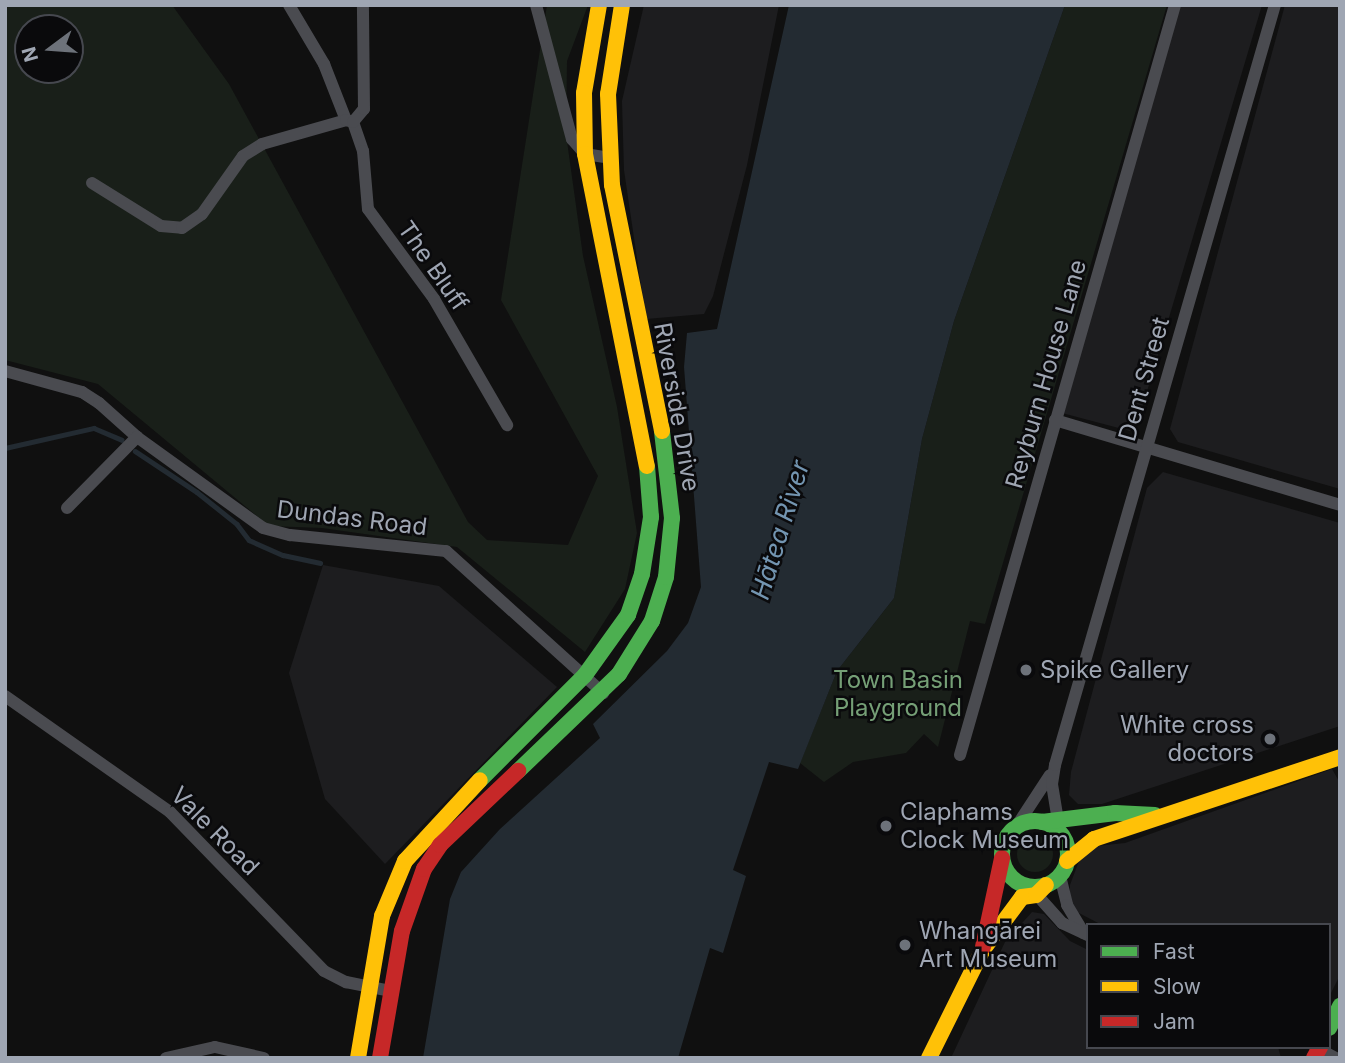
<!DOCTYPE html>
<meta charset="utf-8">
<style>
body{margin:0}
#map{position:relative;width:1345px;height:1063px;overflow:hidden;background:#101010;font-family:Inter,sans-serif}
div>[style]{position:absolute}
.built>*{inset:0;background:#1d1d1f}
.green>*{inset:0;background:#191f19}
.round{border-radius:50%}
.water>*{inset:0;background:#232b32}
.stream>*{height:4.5px;margin:-2.25px;padding:0 2.25px;transform-origin:2.25px;border-radius:2.25px;background:#232b32}
.street>*{height:12px;margin:-6px;padding:0 6px;transform-origin:6px;border-radius:6px;background:#4a4b50}
.fast>*{height:16px;margin:-8px;padding:0 8px;transform-origin:8px;border-radius:8px;background:#4caf50}
.fast>.ring{margin:-8px;padding:0;box-sizing:content-box;background:none;border:16px solid #4caf50;border-radius:50%}
.slow>*{height:16px;margin:-8px;padding:0 8px;transform-origin:8px;border-radius:8px;background:#ffc107}
.jam>*{height:16px;margin:-8px;padding:0 8px;transform-origin:8px;border-radius:8px;background:#c62828}
.dots>*{width:19px;height:19px;translate:-50% -50%;box-sizing:border-box;border:4px solid #0a0a0c;border-radius:50%}
span{translate:-50% -50%;white-space:nowrap;text-align:center;line-height:1.15;-webkit-text-stroke:5px #0a0a0c;paint-order:stroke}
.street-label{font-size:24px;color:#9fa6b3}
.poi-label{font-size:24px;color:#9fa6b3}
.left{translate:0 -50%;text-align:left}
.right{translate:-100% -50%;text-align:right}
.park-label{font-size:24px;color:#759f76}
.water-label{font-size:26px;color:#7395b1;font-style:italic}
.frame{position:absolute;inset:0;border:7px solid #9fa6b3;pointer-events:none}
.legend{position:absolute;left:1086px;top:923px;width:245px;height:126px;box-sizing:border-box;background:#0a0a0c;border:2px solid #46484f;margin:0;padding:9px 12px;list-style:none;font-size:21px;color:#9fa6b3}
.legend li{display:flex;align-items:center;gap:14px;height:35px}
.legend b{width:35px;border:2px solid #46484f}
.north{position:absolute;left:14px;top:14px;width:70px;height:70px;box-sizing:border-box;background:#0a0a0c;border:2px solid #46484f;border-radius:50%;rotate:254deg;font-size:19px;font-weight:700;line-height:28px;text-align:center;color:#9fa6b3}
.north::after{content:'';display:block;margin:auto;width:24px;height:32px;background:#6d727a;clip-path:polygon(50% 0,100% 100%,50% 72%,0 100%)}
</style>
<div id="map">
<div class="built">
<div style="clip-path:polygon(644px 5px,779px 5px,747px 165px,713px 296px,704px 314px,646px 319px,624px 170px,622px 101px)"></div>
<div style="clip-path:polygon(1176px 5px,1262px 5px,1137px 425px,1130px 431px,1062px 413px)"></div>
<div style="clip-path:polygon(1285px 5px,1340px 5px,1340px 489px,1178px 442px,1170px 429px)"></div>
<div style="clip-path:polygon(1163px 472px,1340px 523px,1340px 726px,1102px 804px,1078px 804px,1069px 795px,1071px 772px,1147px 488px)"></div>
<div style="clip-path:polygon(323px 565px,439px 586px,557px 687px,385px 864px,325px 799px,289px 673px)"></div>
<div style="clip-path:polygon(1332px 769px,1340px 783px,1340px 975px,1329px 997px,1329px 925px,1102px 925px,1077px 912px,1070px 899px,1070px 885px,1079px 861px,1097px 846px,1125px 843px)"></div>
<div style="clip-path:polygon(1032px 912px,1044px 914px,1070px 941px,1088px 950px,1088px 1047px,1278px 1047px,1281px 1058px,951px 1058px,1005px 942px)"></div>
</div>
<div class="green">
<div style="clip-path:polygon(evenodd,5px 5px,172px 5px,229px 84px,468px 522px,487px 540px,568px 545px,598px 476px,501px 300px,547px 5px,588px 5px,567px 61px,566px 134px,583px 256px,617px 407px,637px 533px,625px 589px,585px 652px,457px 547px,322px 528px,269px 526px,98px 384px,5px 360px,5px 5px,28px 28px,70px 28px,70px 70px,28px 70px,28px 28px)"></div>
<div style="clip-path:polygon(1065px 5px,1167px 5px,985px 624px,970px 621px,938px 747px,924px 734px,906px 753px,853px 762px,824px 782px,800px 763px,837px 671px,894px 598px,922px 439px,954px 321px)"></div>
<div class="round" style="left:1017px;top:836px;width:36px;height:36px"></div>
</div>
<div class="water">
<div style="clip-path:polygon(789px 5px,1065px 5px,954px 321px,922px 439px,894px 598px,837px 671px,798px 769px,769px 762px,733px 870px,746px 876px,723px 953px,710px 948px,678px 1058px,423px 1058px,450px 899px,461px 872px,500px 829px,600px 738px,593px 724px,667px 651px,688px 623px,701px 587px,684px 367px,687px 333px,717px 329px)"></div>
</div>
<div class="stream">
<div style="left:5px;top:448px;width:91px;rotate:-12.7deg"></div>
<div style="left:94px;top:428px;width:30px;rotate:23deg"></div>
<div style="left:135px;top:451px;width:74px;rotate:33.5deg"></div>
<div style="left:197px;top:492px;width:51px;rotate:38.7deg"></div>
<div style="left:237px;top:524px;width:20px;rotate:53deg"></div>
<div style="left:249px;top:540px;width:37px;rotate:24deg"></div>
<div style="left:283px;top:555px;width:38px;rotate:12deg"></div>
</div>
<div class="street">
<div style="left:289px;top:5px;width:69px;rotate:59.3deg"></div>
<div style="left:324px;top:64px;width:60px;rotate:68.6deg"></div>
<div style="left:536px;top:5px;width:139px;rotate:75deg"></div>
<div style="left:572px;top:139px;width:20px;rotate:49deg"></div>
<div style="left:585px;top:154px;width:25px;rotate:9deg"></div>
<div style="left:353px;top:122px;width:31px;rotate:71deg"></div>
<div style="left:363px;top:151px;width:58px;rotate:85.1deg"></div>
<div style="left:368px;top:209px;width:112px;rotate:53.7deg"></div>
<div style="left:434px;top:299px;width:146px;rotate:59.9deg"></div>
<div style="left:92px;top:183px;width:81px;rotate:31.9deg"></div>
<div style="left:161px;top:226px;width:21px;rotate:5deg"></div>
<div style="left:182px;top:228px;width:24px;rotate:-35deg"></div>
<div style="left:202px;top:214px;width:71px;rotate:-54.7deg"></div>
<div style="left:243px;top:156px;width:22px;rotate:-32deg"></div>
<div style="left:262px;top:144px;width:87px;rotate:-15.9deg"></div>
<div style="left:346px;top:120px;width:7px;rotate:16deg"></div>
<div style="left:353px;top:122px;width:17px;rotate:-50deg"></div>
<div style="left:364px;top:109px;width:104px;rotate:-90.6deg"></div>
<div style="left:5px;top:371px;width:80px;rotate:15.3deg"></div>
<div style="left:82px;top:392px;width:20px;rotate:33deg"></div>
<div style="left:99px;top:403px;width:51px;rotate:41.8deg"></div>
<div style="left:137px;top:437px;width:155px;rotate:35.8deg"></div>
<div style="left:263px;top:528px;width:28px;rotate:15deg"></div>
<div style="left:290px;top:535px;width:157px;rotate:5.9deg"></div>
<div style="left:446px;top:551px;width:212px;rotate:42.1deg"></div>
<div style="left:1055px;top:420px;width:297px;rotate:16.6deg"></div>
<div style="left:67px;top:508px;width:100px;rotate:-45.4deg"></div>
<div style="left:5px;top:696px;width:202px;rotate:35.1deg"></div>
<div style="left:170px;top:812px;width:221px;rotate:45.9deg"></div>
<div style="left:324px;top:971px;width:25px;rotate:27deg"></div>
<div style="left:346px;top:982px;width:46px;rotate:11.3deg"></div>
<div style="left:960px;top:755px;width:780px;rotate:-74deg"></div>
<div style="left:1016px;top:827px;width:62px;rotate:-56.8deg"></div>
<div style="left:1060px;top:833px;width:50px;rotate:-99.3deg"></div>
<div style="left:1052px;top:784px;width:19px;rotate:-81deg"></div>
<div style="left:1055px;top:765px;width:791px;rotate:-73.86deg"></div>
<div style="left:1060px;top:876px;width:30px;rotate:76deg"></div>
<div style="left:1067px;top:905px;width:33px;rotate:59deg"></div>
<div style="left:1029px;top:886px;width:50px;rotate:48.3deg"></div>
<div style="left:1062px;top:923px;width:29px;rotate:25deg"></div>
<div style="left:1315px;top:1047px;width:24px;rotate:28deg"></div>
<div style="left:166px;top:1058px;width:50px;rotate:-12.7deg"></div>
<div style="left:215px;top:1047px;width:50px;rotate:12.7deg"></div>
</div>
<div class="fast">
<div style="left:518px;top:771px;width:140px;rotate:-43.8deg"></div>
<div style="left:619px;top:674px;width:62px;rotate:-58.1deg"></div>
<div style="left:652px;top:621px;width:46px;rotate:-72.3deg"></div>
<div style="left:666px;top:577px;width:59px;rotate:-84.2deg"></div>
<div style="left:672px;top:518px;width:88px;rotate:-96.6deg"></div>
<div style="left:480px;top:780px;width:148px;rotate:-45deg"></div>
<div style="left:585px;top:675px;width:74px;rotate:-54.4deg"></div>
<div style="left:628px;top:615px;width:43px;rotate:-71.1deg"></div>
<div style="left:642px;top:574px;width:58px;rotate:-81deg"></div>
<div style="left:651px;top:517px;width:51px;rotate:-94.5deg"></div>
<div class="ring" style="left:1002px;top:821px;width:50px;height:50px"></div>
<div style="left:1042px;top:822px;width:74px;rotate:-7deg"></div>
<div style="left:1115px;top:813px;width:40px;rotate:2.9deg"></div>
<div style="left:1329px;top:1028px;width:25px;rotate:-63deg"></div>
</div>
<div class="slow">
<div style="left:599px;top:5px;width:89px;rotate:99.7deg"></div>
<div style="left:584px;top:93px;width:61px;rotate:89.1deg"></div>
<div style="left:585px;top:154px;width:318px;rotate:78.8deg"></div>
<div style="left:622px;top:5px;width:90px;rotate:98.9deg"></div>
<div style="left:608px;top:94px;width:91px;rotate:87.5deg"></div>
<div style="left:612px;top:185px;width:251px;rotate:78.5deg"></div>
<div style="left:1067px;top:861px;width:35px;rotate:-39deg"></div>
<div style="left:1094px;top:839px;width:259px;rotate:-18.4deg"></div>
<div style="left:358px;top:1058px;width:144px;rotate:-80.4deg"></div>
<div style="left:382px;top:916px;width:60px;rotate:-67.3deg"></div>
<div style="left:405px;top:861px;width:110px;rotate:-47.2deg"></div>
<div style="left:929px;top:1058px;width:119px;rotate:-63.6deg"></div>
<div style="left:982px;top:951px;width:67px;rotate:-53.5deg"></div>
<div style="left:1022px;top:897px;width:14px;rotate:-8deg"></div>
<div style="left:1036px;top:895px;width:14px;rotate:-45deg"></div>
</div>
<div class="jam">
<div style="left:983px;top:947px;width:91px;rotate:-77.9deg"></div>
<div style="left:380px;top:1058px;width:129px;rotate:-80.2deg"></div>
<div style="left:402px;top:931px;width:66px;rotate:-70.5deg"></div>
<div style="left:424px;top:869px;width:29px;rotate:-56deg"></div>
<div style="left:440px;top:845px;width:108px;rotate:-43.5deg"></div>
<div style="left:1314px;top:1058px;width:13px;rotate:-61deg"></div>
</div>
<div class="dots">
<div style="left:1026px;top:670px;background:#6d727a"></div>
<div style="left:1270px;top:739px;background:#6d727a"></div>
<div style="left:886px;top:826px;background:#6d727a"></div>
<div style="left:905px;top:945px;background:#6d727a"></div>
</div>
<div class="street-label">
<span style="left:433px;top:266px;rotate:55deg">The Bluff</span>
<span style="left:1046px;top:374px;rotate:-74deg">Reyburn House Lane</span>
<span style="left:1144px;top:379px;rotate:-74deg">Dent Street</span>
<span style="left:677px;top:407px;rotate:80deg">Riverside Drive</span>
<span style="left:352px;top:518px;rotate:7deg">Dundas Road</span>
<span style="left:215px;top:831px;rotate:45deg">Vale Road</span>
</div>
<div class="poi-label">
<span class="left" style="left:1040px;top:670px">Spike Gallery</span>
<span class="right" style="left:1254px;top:739px">White cross<br>doctors</span>
<span class="left" style="left:900px;top:826px">Claphams<br>Clock Museum</span>
<span class="left" style="left:919px;top:945px">Whangārei<br>Art Museum</span>
</div>
<div class="park-label">
<span style="left:898px;top:694px">Town Basin<br>Playground</span>
</div>
<div class="water-label">
<span style="left:780px;top:530px;rotate:-73deg">Hātea River</span>
</div>
<div class="frame"></div>
<ul class="legend">
<li><b style="height:9px;background:#4caf50"></b>Fast</li>
<li><b style="height:9px;background:#ffc107"></b>Slow</li>
<li><b style="height:9px;background:#c62828"></b>Jam</li>
</ul>
<div class="north">N</div>
</div>
